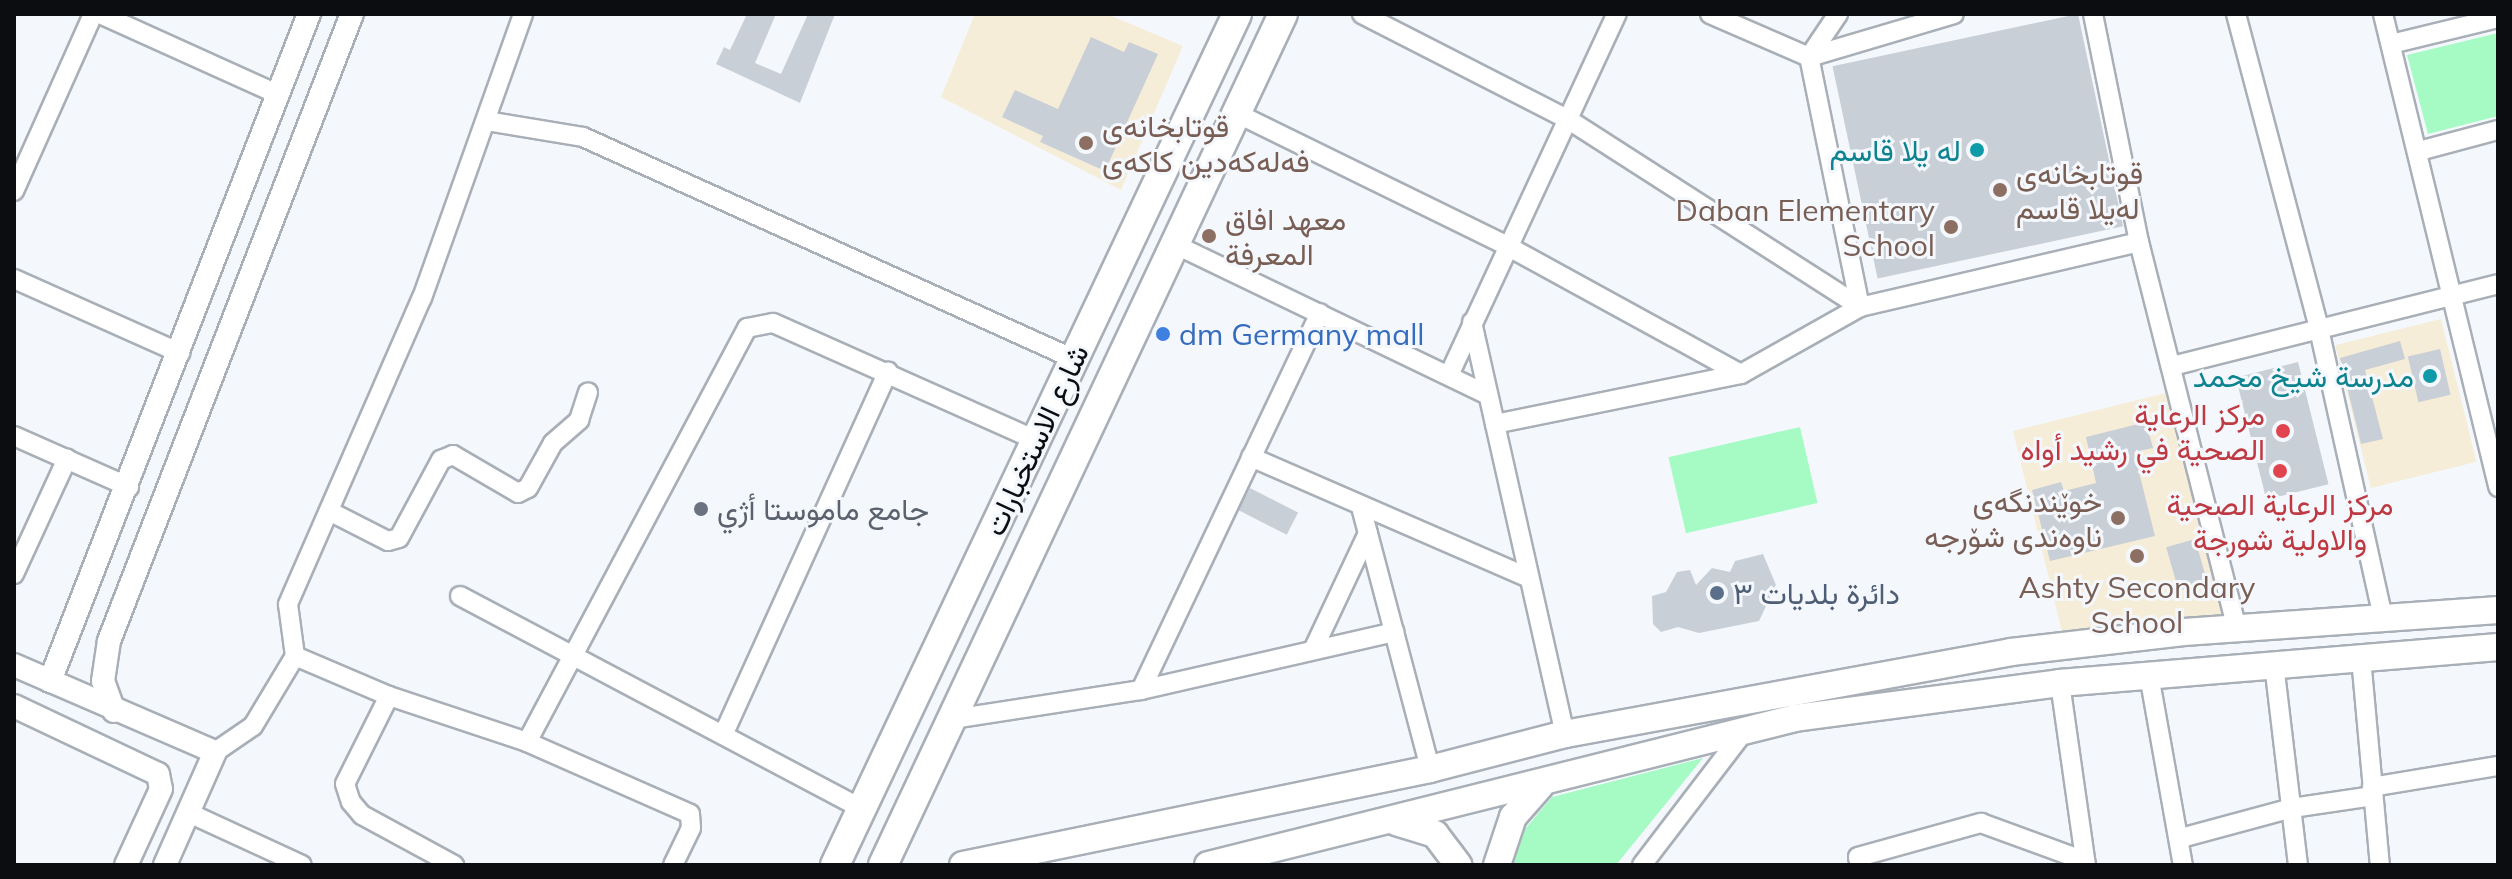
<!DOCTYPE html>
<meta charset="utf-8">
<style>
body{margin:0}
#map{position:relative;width:2512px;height:879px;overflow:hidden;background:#f4f8fd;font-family:Mulish,Vazirmatn,sans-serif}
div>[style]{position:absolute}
.education>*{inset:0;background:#f6edd8;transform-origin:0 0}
.green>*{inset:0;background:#a6fbc5;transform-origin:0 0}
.building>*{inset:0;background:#c8cfd7;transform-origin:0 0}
.roads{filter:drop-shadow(2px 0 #a9afb7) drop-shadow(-2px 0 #a9afb7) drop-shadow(0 2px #a9afb7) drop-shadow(0 -2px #a9afb7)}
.minor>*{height:18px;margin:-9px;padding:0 9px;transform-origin:9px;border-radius:9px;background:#fff}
.tertiary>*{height:22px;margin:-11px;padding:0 11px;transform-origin:11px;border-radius:11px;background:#fff}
.secondary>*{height:26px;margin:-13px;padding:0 13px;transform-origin:13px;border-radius:13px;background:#fff}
.primary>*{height:28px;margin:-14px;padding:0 14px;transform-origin:14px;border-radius:14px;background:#fff}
.dots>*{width:22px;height:22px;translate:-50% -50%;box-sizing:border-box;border:4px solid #f4f8fd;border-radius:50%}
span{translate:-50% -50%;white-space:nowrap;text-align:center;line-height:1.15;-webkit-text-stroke:6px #f4f8fd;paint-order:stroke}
.education-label{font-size:30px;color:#785e54}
.left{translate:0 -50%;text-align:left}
.right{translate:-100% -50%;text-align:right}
.culture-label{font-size:30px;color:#0d838f}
.shop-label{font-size:30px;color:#366cbe}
.health-label{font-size:30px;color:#be3a42}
.street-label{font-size:30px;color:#0b0d10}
.worship-label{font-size:30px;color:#5b616d}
.service-label{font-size:30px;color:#4e5e75}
.frame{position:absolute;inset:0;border:16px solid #0b0d10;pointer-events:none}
</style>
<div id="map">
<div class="education">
<div style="clip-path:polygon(975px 14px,1107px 14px,1183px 46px,1121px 190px,941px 97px)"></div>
<div style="left:2441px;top:319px;width:147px;height:109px;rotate:76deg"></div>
<div style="clip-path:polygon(2170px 392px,2222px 614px,2216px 619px,2062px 632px,2013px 431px)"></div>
</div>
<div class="green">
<div style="clip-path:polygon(2498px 33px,2498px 116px,2428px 134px,2407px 55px)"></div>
<div style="left:1800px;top:427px;width:78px;height:135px;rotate:77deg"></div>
<div style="clip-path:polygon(1703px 758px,1616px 865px,1513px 865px,1525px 829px,1552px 797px)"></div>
</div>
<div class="building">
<div style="clip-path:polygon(747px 14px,776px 14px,755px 63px,781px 74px,808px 14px,835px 14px,800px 103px,716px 64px,724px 47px,730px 50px)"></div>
<div style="left:2078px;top:14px;width:217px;height:251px;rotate:78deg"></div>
<div style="clip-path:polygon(1091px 37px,1124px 52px,1129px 42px,1158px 54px,1105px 171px,1040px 142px,1043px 136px,1002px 117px,1015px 90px,1058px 109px)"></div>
<div style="clip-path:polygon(2400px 341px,2405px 359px,2365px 370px,2383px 439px,2361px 444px,2340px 358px)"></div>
<div style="left:2440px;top:349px;width:47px;height:33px;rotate:77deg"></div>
<div style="left:2298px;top:362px;width:126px;height:64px;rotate:76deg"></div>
<div style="clip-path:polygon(2146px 422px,2153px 448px,2134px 452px,2155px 536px,2050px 561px,2032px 490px,2061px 482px,2064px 491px,2096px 483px,2086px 437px)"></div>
<div style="left:1250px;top:488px;width:54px;height:25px;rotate:27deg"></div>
<div style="left:2195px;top:539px;width:45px;height:30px;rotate:74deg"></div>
<div style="clip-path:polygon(1763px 554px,1776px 585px,1759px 621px,1699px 633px,1678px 627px,1661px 632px,1653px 624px,1652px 596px,1666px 592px,1677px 572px,1690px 570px,1696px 585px,1712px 568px,1730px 572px,1735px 561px)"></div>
</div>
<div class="roads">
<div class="minor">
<div style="left:100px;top:14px;width:196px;rotate:24.3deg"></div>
<div style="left:1362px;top:14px;width:233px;rotate:27.1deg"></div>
<div style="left:1569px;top:120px;width:346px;rotate:32.7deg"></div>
<div style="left:1860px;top:307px;width:286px;rotate:-13.1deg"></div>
<div style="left:1710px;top:14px;width:108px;rotate:23.5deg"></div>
<div style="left:1809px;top:57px;width:151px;rotate:-16.5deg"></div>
<div style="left:2093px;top:14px;width:233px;rotate:78.6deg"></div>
<div style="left:2139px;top:242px;width:400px;rotate:75.8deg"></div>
<div style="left:2236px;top:14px;width:326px;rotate:75.2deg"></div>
<div style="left:2319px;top:329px;width:300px;rotate:77.5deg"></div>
<div style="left:2383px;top:14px;width:487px;rotate:76.3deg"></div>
<div style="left:2391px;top:44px;width:110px;rotate:-13.7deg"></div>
<div style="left:1236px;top:113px;width:304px;rotate:26.1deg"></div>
<div style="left:1509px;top:247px;width:264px;rotate:28.7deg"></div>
<div style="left:487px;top:121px;width:97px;rotate:9.5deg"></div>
<div style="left:583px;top:137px;width:539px;rotate:24.33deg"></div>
<div style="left:2419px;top:151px;width:82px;rotate:-14.9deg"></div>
<div style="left:14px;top:191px;width:194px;rotate:-65.9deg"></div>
<div style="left:1172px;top:243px;width:351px;rotate:25.7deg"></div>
<div style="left:14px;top:279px;width:182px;rotate:24deg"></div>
<div style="left:1472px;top:322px;width:422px;rotate:77.3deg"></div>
<div style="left:2172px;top:366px;width:336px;rotate:-14.1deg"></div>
<div style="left:1450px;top:373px;width:396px;rotate:-65.1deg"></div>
<div style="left:1495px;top:424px;width:251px;rotate:-11.5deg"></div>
<div style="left:1741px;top:374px;width:137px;rotate:-29.4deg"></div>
<div style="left:1860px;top:307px;width:255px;rotate:-101.5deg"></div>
<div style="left:1809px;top:57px;width:52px;rotate:-56deg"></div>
<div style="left:14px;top:436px;width:126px;rotate:23.9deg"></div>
<div style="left:1251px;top:457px;width:303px;rotate:23.5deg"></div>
<div style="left:1361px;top:507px;width:271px;rotate:75.2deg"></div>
<div style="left:329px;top:511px;width:66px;rotate:27deg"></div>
<div style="left:388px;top:541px;width:11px;rotate:-15deg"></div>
<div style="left:399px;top:538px;width:89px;rotate:-61.7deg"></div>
<div style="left:441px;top:460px;width:13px;rotate:-23deg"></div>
<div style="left:453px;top:455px;width:75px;rotate:30.3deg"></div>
<div style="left:518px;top:493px;width:11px;rotate:-27deg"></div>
<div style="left:528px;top:488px;width:51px;rotate:-60.9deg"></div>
<div style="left:553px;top:443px;width:35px;rotate:-41deg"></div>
<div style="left:579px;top:420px;width:29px;rotate:-72deg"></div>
<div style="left:14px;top:574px;width:127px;rotate:-65.3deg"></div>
<div style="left:460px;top:596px;width:454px;rotate:27.9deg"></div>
<div style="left:1313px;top:650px;width:129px;rotate:-64.8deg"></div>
<div style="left:295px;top:656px;width:102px;rotate:23.1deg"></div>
<div style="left:389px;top:696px;width:145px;rotate:18.4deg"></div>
<div style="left:527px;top:742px;width:178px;rotate:23.8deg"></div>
<div style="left:690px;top:814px;width:14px;rotate:86deg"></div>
<div style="left:691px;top:828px;width:41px;rotate:115.9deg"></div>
<div style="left:2361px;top:658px;width:208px;rotate:84.8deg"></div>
<div style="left:2274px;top:664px;width:202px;rotate:83.2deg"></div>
<div style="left:2149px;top:675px;width:193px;rotate:79.9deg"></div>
<div style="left:2060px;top:683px;width:184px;rotate:81.9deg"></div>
<div style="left:1141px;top:690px;width:417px;rotate:-64.6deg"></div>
<div style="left:389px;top:696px;width:98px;rotate:116.6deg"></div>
<div style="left:345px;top:784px;width:19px;rotate:72deg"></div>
<div style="left:351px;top:802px;width:17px;rotate:50deg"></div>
<div style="left:362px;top:815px;width:105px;rotate:28.5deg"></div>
<div style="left:953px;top:719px;width:190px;rotate:-8.8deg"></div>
<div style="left:1141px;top:690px;width:260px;rotate:-12.9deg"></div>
<div style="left:724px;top:733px;width:397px;rotate:-65.6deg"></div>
<div style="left:527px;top:742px;width:469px;rotate:-62deg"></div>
<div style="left:747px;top:328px;width:26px;rotate:-11deg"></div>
<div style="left:773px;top:323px;width:286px;rotate:24deg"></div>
<div style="left:215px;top:752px;width:46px;rotate:-34.4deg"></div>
<div style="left:253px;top:726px;width:82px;rotate:-59deg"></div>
<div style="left:295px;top:656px;width:52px;rotate:-97.7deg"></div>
<div style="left:288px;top:604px;width:334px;rotate:-66.4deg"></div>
<div style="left:422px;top:298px;width:301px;rotate:-70.4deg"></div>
<div style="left:2372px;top:787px;width:128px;rotate:-9.5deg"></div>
<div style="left:189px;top:813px;width:124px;rotate:24.7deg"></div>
<div style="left:2181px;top:838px;width:115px;rotate:-15.1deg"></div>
<div style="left:2292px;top:808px;width:82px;rotate:-8.4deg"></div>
<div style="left:1642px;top:865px;width:171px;rotate:-52.6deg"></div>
<div style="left:1860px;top:865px;width:8px;rotate:-104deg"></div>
<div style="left:1858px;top:857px;width:128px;rotate:-15.5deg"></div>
<div style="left:1981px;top:823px;width:111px;rotate:20.1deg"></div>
</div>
<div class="tertiary">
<div style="left:14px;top:665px;width:219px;rotate:23.4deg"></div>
<div style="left:215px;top:752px;width:124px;rotate:113.9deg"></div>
<div style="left:50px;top:681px;width:716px;rotate:-68.78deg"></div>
<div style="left:14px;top:706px;width:159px;rotate:25.3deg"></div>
<div style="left:158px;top:774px;width:15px;rotate:79deg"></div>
<div style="left:161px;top:789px;width:84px;rotate:114.7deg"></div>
<div style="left:114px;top:711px;width:32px;rotate:-110deg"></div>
<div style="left:103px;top:681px;width:40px;rotate:-81.5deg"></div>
<div style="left:109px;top:641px;width:672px;rotate:-68.82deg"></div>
</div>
<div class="secondary">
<div style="left:1396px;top:822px;width:41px;rotate:17.1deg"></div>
<div style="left:1435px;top:834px;width:39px;rotate:53deg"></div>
<div style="left:963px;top:865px;width:477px;rotate:-11.6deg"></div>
<div style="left:1430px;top:769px;width:139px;rotate:-14.5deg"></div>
<div style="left:1565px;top:734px;width:453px;rotate:-10.4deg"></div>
<div style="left:2011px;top:652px;width:174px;rotate:-6.6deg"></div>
<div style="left:2184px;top:632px;width:315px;rotate:-4deg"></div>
<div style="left:1208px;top:865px;width:605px;rotate:-14.06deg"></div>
<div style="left:1795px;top:718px;width:267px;rotate:-7.5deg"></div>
<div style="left:2060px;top:683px;width:439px;rotate:-4.7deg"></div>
<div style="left:1497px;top:865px;width:51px;rotate:-71.6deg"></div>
<div style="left:1513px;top:817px;width:41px;rotate:-48.9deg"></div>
</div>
<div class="primary">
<div style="left:835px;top:865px;width:941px;rotate:-64.71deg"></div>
<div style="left:883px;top:865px;width:940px;rotate:-64.82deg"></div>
</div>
</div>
<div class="dots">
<div style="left:1086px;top:143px;background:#8d6e63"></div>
<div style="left:1977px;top:150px;background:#0f9aa8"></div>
<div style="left:2000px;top:190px;background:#8d6e63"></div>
<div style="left:1951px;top:227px;background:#8d6e63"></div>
<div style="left:1209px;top:236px;background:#8d6e63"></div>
<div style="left:1163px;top:334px;background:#3f7fe0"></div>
<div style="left:2430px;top:376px;background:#0f9aa8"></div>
<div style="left:2283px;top:431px;background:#e0444e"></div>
<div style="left:2280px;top:471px;background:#e0444e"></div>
<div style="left:701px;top:509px;background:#6b7280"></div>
<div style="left:2118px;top:518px;background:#8d6e63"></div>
<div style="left:2137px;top:556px;background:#8d6e63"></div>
<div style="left:1717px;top:593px;background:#5c6f8a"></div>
</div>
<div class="education-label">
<span class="left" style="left:1102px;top:143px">قوتابخانەی<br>فەلەکەدین کاکەی</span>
<span class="left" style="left:2016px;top:190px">قوتابخانەی<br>لەیلا قاسم</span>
<span class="right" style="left:1935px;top:227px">Daban Elementary<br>School</span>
<span class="left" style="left:1225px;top:236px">معهد افاق<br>المعرفة</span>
<span class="right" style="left:2102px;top:518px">خوێندنگەی<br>ناوەندی شۆرجە</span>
<span style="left:2137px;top:604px">Ashty Secondary<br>School</span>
</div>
<div class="culture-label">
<span class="right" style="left:1961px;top:150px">له يلا قاسم</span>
<span class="right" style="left:2414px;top:376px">مدرسة شيخ محمد</span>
</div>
<div class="shop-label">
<span class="left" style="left:1179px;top:334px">dm Germany mall</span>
</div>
<div class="health-label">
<span class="right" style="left:2265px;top:431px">مركز الرعاية<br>الصحية في رشيد أواه</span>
<span style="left:2280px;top:521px">مركز الرعاية الصحية<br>والاولية شورجة</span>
</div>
<div class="street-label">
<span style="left:1036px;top:440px;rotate:-65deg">شارع الاستخبارات</span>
</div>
<div class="worship-label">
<span class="left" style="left:717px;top:509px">جامع ماموستا أژي</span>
</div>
<div class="service-label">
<span class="left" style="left:1733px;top:593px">دائرة بلديات ٣</span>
</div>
<div class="frame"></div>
</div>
